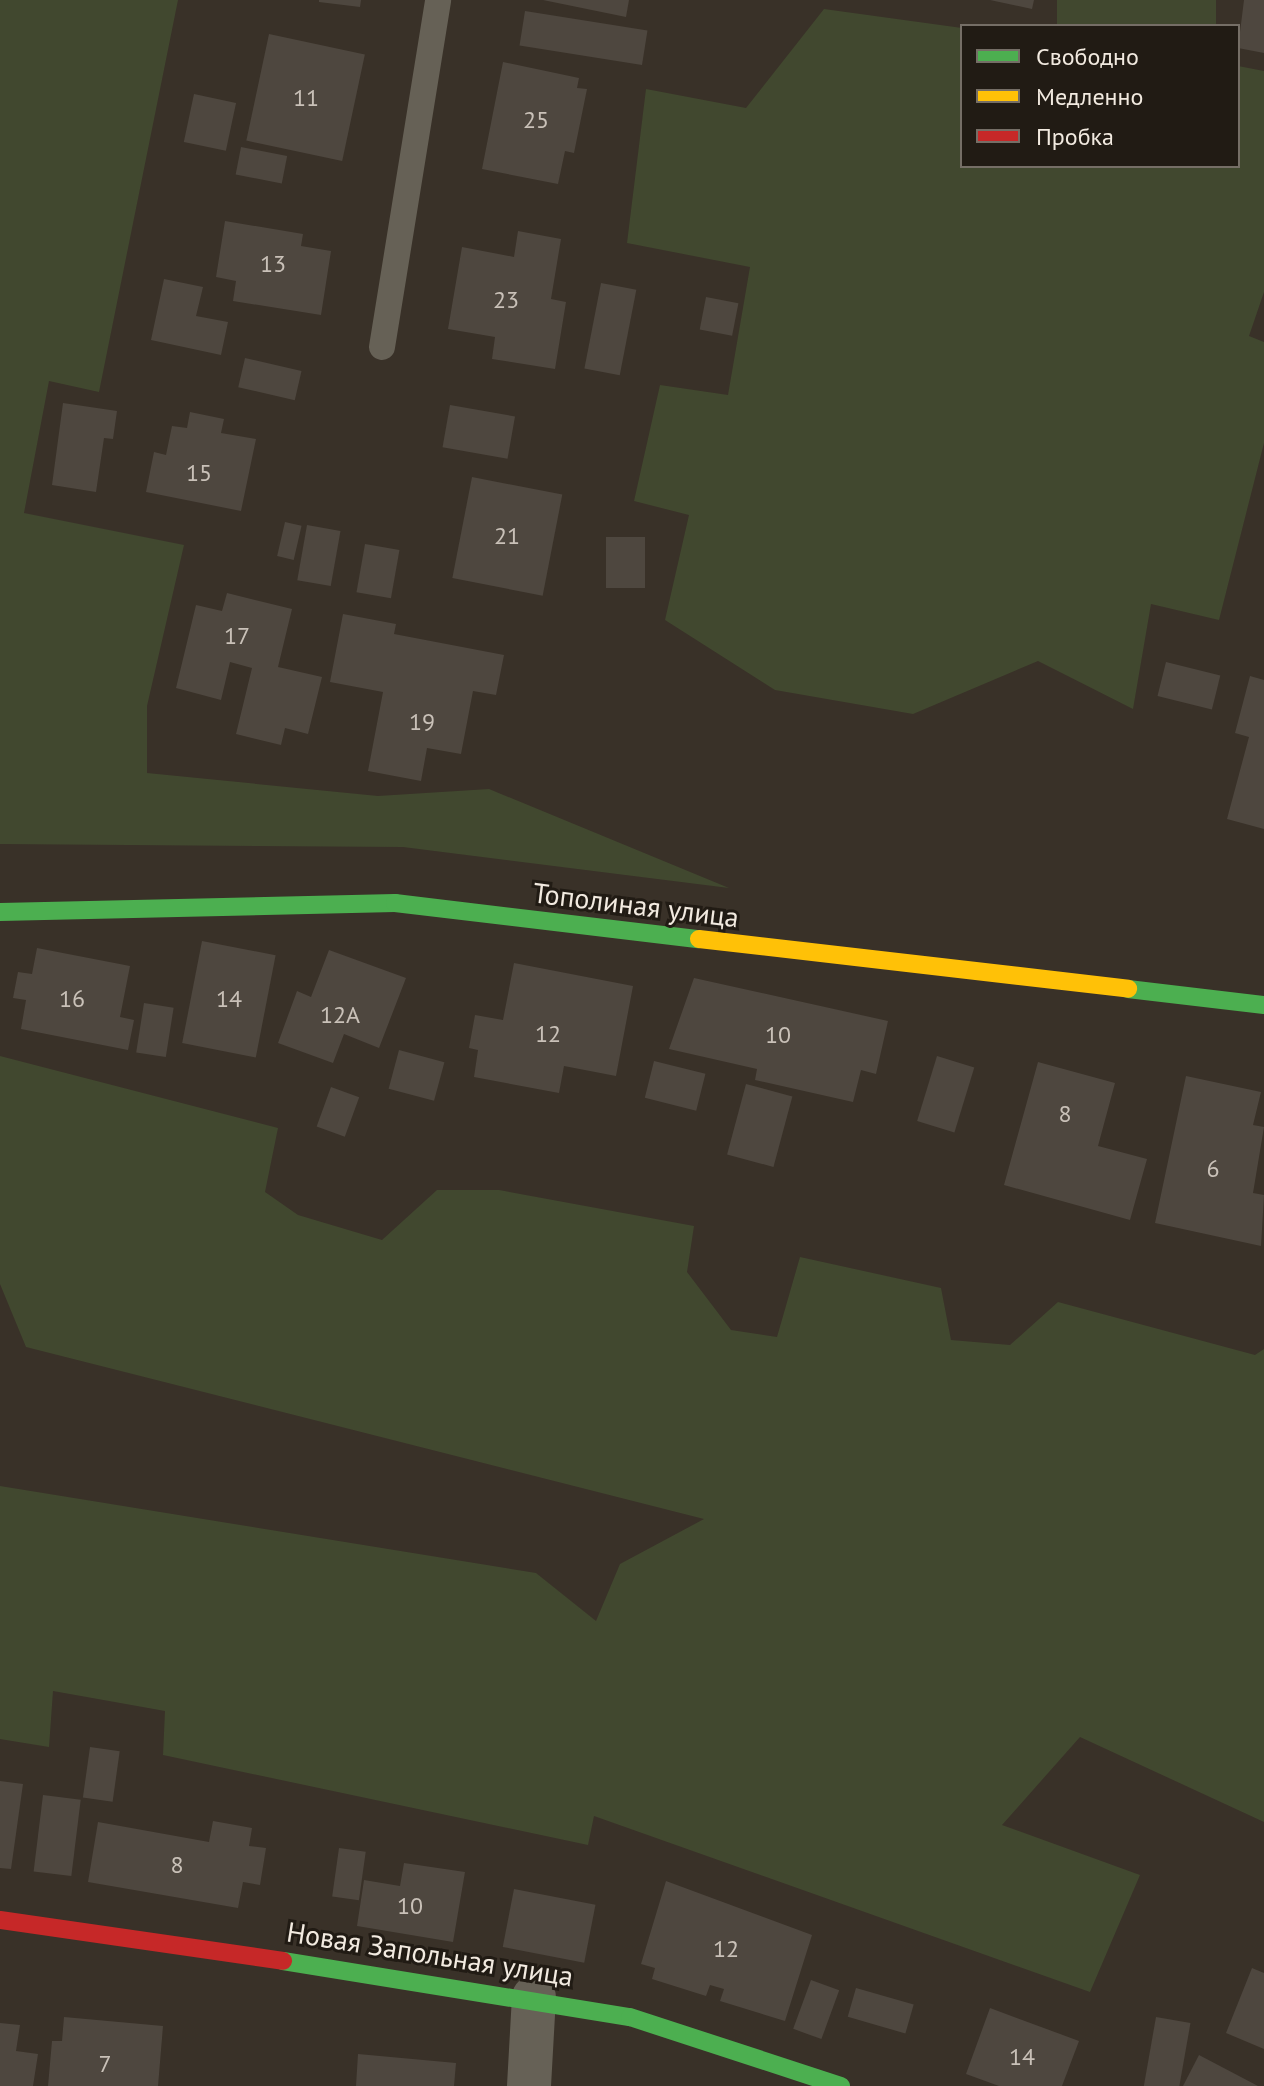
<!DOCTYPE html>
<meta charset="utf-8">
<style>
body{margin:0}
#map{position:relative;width:1264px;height:2086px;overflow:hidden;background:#393128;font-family:"PT Sans",sans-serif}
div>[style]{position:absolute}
.green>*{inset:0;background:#41482f;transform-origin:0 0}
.building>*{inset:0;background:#4e473f;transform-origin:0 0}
.lane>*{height:26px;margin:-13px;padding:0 13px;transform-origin:13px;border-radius:13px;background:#666156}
.street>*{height:44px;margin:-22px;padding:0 22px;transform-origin:22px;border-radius:22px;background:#666156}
.fast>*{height:18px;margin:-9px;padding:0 9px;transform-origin:9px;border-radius:9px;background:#4caf50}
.slow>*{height:18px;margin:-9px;padding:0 9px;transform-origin:9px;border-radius:9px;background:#ffc107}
.jam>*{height:18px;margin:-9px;padding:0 9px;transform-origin:9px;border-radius:9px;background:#c62828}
span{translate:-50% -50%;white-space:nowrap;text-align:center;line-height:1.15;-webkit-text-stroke:6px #211b14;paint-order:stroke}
.number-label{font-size:24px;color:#c9c1b8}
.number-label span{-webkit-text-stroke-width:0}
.street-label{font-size:28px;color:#f2eae0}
.legend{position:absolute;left:960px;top:24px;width:280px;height:144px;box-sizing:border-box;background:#211b14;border:2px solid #756e66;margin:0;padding:10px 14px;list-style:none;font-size:24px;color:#f2eae0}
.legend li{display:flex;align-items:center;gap:16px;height:40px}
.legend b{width:40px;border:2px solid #756e66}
</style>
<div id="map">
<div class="green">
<div style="clip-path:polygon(0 0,178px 0,99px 392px,49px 381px,24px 513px,184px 545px,147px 706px,147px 773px,378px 796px,489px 789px,729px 888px,403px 847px,0 844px)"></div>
<div style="left:1057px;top:0;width:159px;height:27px"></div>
<div style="clip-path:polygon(824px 9px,962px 28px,962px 166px,1238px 166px,1238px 66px,1264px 71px,1264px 292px,1249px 336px,1264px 342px,1264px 443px,1219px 620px,1151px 604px,1133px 709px,1038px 661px,913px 714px,775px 690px,665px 620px,689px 515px,634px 501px,660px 385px,728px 395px,750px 267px,627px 243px,646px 89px,746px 108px)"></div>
<div style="clip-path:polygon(0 1056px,278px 1128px,265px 1192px,298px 1215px,382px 1240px,437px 1190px,499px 1190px,694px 1226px,687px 1272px,731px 1330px,777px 1337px,800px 1257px,941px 1288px,951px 1340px,1010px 1345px,1058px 1302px,1255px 1355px,1264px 1349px,1264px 1822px,1080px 1737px,1002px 1825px,1140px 1875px,1090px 1992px,594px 1816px,588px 1845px,163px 1755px,165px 1711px,53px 1691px,49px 1747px,0 1739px,0 1486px,536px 1573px,596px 1621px,620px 1564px,704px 1519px,26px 1347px,0 1284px)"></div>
</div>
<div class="building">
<div style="clip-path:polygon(319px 0,361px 0,360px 7px,319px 2px)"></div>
<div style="clip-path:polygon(543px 0,629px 0,626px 17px)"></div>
<div style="clip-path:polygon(990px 0,1034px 0,1032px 9px)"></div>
<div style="clip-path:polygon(1244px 0,1264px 0,1264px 53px,1238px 48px)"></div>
<div style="left:525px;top:11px;width:124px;height:35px;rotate:9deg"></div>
<div style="left:269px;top:34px;width:98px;height:109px;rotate:12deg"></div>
<div style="clip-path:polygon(503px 62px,579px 78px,577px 88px,587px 89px,574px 153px,565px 151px,558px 184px,482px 169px)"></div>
<div style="left:194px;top:94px;width:43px;height:49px;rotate:12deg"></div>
<div style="left:241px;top:147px;width:47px;height:28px;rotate:11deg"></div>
<div style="clip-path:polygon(225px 221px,303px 234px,301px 246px,331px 251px,321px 315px,233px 301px,236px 281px,216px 277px)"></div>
<div style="clip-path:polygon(518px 231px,561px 239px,551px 299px,566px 302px,555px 369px,492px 359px,495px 337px,448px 329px,462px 247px,514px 257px)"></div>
<div style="clip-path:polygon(164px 279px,203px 287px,196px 316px,228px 322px,221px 355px,151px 340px)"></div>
<div style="left:601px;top:283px;width:36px;height:87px;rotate:11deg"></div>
<div style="left:706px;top:297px;width:33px;height:33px;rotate:11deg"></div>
<div style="left:245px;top:358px;width:58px;height:30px;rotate:13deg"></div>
<div style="clip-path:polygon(63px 403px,117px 411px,113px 439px,104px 438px,96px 492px,52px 485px)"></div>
<div style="left:450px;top:405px;width:66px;height:43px;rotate:10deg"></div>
<div style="clip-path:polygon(190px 412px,224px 419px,221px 433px,256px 439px,241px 511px,146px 492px,154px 452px,166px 455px,172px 426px,187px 428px)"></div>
<div style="left:472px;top:477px;width:92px;height:103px;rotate:11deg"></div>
<div style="left:285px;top:522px;width:17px;height:35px;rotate:13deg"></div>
<div style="left:307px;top:525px;width:34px;height:56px;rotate:10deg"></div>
<div style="left:606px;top:537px;width:39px;height:51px"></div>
<div style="left:365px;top:544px;width:35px;height:49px;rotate:10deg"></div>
<div style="clip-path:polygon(227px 593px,292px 609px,278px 667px,322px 677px,308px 734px,285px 728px,281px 745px,236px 734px,252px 668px,230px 662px,221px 700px,176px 688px,196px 605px,222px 611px)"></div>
<div style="clip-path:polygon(343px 614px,396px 624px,394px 634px,504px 655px,496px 695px,473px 691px,461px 754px,427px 748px,421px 781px,368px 771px,383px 692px,330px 682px)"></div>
<div style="left:1166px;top:662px;width:56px;height:35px;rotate:14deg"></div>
<div style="clip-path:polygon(1250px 676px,1264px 680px,1264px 829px,1227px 819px,1249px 737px,1235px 733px)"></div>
<div style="left:202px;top:941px;width:75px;height:104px;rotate:11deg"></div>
<div style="clip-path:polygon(37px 948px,130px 966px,120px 1017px,134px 1020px,128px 1050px,21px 1029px,26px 1000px,13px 998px,18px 972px,32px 974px)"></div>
<div style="clip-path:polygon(329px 950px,406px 978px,379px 1048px,344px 1034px,333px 1063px,278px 1043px,297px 991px,311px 997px)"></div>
<div style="clip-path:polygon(514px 963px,633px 986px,616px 1076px,564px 1066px,559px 1093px,474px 1077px,478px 1050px,469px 1048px,475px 1015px,503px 1020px)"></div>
<div style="clip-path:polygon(694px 978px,888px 1021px,876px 1074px,861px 1070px,853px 1102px,755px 1080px,757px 1069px,669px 1049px)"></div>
<div style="left:144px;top:1003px;width:30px;height:50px;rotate:9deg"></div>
<div style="left:399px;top:1050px;width:47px;height:40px;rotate:15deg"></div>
<div style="left:937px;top:1056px;width:39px;height:68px;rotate:17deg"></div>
<div style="left:654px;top:1061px;width:53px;height:38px;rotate:14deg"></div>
<div style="clip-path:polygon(1038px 1062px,1115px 1083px,1098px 1146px,1147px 1159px,1130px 1220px,1004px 1185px)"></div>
<div style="clip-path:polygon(1186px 1076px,1261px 1092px,1253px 1125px,1264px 1127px,1253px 1193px,1264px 1195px,1261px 1246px,1155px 1223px)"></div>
<div style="left:746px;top:1084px;width:48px;height:73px;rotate:15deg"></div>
<div style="left:331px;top:1087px;width:30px;height:42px;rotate:20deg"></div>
<div style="left:90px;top:1747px;width:30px;height:51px;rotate:8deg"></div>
<div style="clip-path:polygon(0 1781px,23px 1784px,11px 1869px,0 1868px)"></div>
<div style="left:43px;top:1795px;width:38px;height:77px;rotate:7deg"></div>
<div style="clip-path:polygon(213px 1821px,252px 1828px,249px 1846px,266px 1848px,260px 1885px,243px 1882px,238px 1908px,88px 1882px,98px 1822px,209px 1842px)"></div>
<div style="left:339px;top:1848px;width:27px;height:49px;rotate:8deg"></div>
<div style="clip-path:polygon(404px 1863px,465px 1872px,453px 1942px,357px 1926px,364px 1880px,400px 1886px)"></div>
<div style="clip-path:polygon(666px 1881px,812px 1935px,785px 2021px,720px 2001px,724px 1989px,710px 1985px,706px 1996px,652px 1979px,655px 1968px,641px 1964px)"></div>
<div style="left:514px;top:1889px;width:83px;height:59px;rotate:11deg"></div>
<div style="clip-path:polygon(1252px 1968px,1264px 1973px,1264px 2049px,1226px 2033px)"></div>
<div style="left:811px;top:1980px;width:30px;height:52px;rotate:20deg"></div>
<div style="left:856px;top:1988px;width:60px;height:30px;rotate:16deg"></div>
<div style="clip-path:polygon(990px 2008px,1079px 2041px,1062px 2086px,999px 2086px,966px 2074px)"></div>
<div style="clip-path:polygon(64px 2017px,163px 2026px,158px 2086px,48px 2086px,52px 2041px,62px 2041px)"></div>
<div style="left:1156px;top:2017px;width:35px;height:70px;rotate:10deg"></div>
<div style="clip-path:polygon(0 2023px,20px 2025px,16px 2051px,38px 2054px,33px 2086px,0 2086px)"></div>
<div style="clip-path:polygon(358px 2054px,456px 2063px,454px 2086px,356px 2086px)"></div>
<div style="clip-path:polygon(1199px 2055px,1258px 2086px,1183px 2086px)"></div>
</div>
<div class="lane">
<div style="left:382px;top:347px;width:351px;rotate:-80.8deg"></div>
</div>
<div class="street">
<div style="left:529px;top:2086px;width:89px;rotate:-86.8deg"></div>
</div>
<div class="fast">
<div style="left:0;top:912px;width:395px;rotate:-1.3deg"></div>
<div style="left:395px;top:903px;width:306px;rotate:6.8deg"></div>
<div style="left:1128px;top:989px;width:137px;rotate:6.7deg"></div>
<div style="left:283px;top:1961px;width:351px;rotate:9.2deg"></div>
<div style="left:630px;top:2017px;width:222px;rotate:18.1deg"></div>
</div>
<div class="slow">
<div style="left:699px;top:939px;width:432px;rotate:6.6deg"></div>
</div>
<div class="jam">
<div style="left:0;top:1920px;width:286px;rotate:8.2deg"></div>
</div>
<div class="number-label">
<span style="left:306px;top:98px">11</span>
<span style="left:536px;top:120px">25</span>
<span style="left:273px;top:264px">13</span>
<span style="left:506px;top:300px">23</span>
<span style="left:199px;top:473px">15</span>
<span style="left:507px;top:536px">21</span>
<span style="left:237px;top:636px">17</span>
<span style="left:422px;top:722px">19</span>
<span style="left:72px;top:999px">16</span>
<span style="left:229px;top:999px">14</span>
<span style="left:340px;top:1015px">12А</span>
<span style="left:548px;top:1034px">12</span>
<span style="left:778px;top:1035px">10</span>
<span style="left:1065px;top:1114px">8</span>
<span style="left:1213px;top:1169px">6</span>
<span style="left:177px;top:1865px">8</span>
<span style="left:410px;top:1906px">10</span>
<span style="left:726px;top:1949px">12</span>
<span style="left:1022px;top:2057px">14</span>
<span style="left:105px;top:2064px">7</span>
</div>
<div class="street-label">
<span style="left:636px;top:905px;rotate:7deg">Тополиная улица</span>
<span style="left:430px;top:1954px;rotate:9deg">Новая Запольная улица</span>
</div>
<ul class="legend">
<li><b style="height:10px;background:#4caf50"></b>Свободно</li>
<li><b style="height:10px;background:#ffc107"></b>Медленно</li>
<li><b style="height:10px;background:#c62828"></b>Пробка</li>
</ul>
</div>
